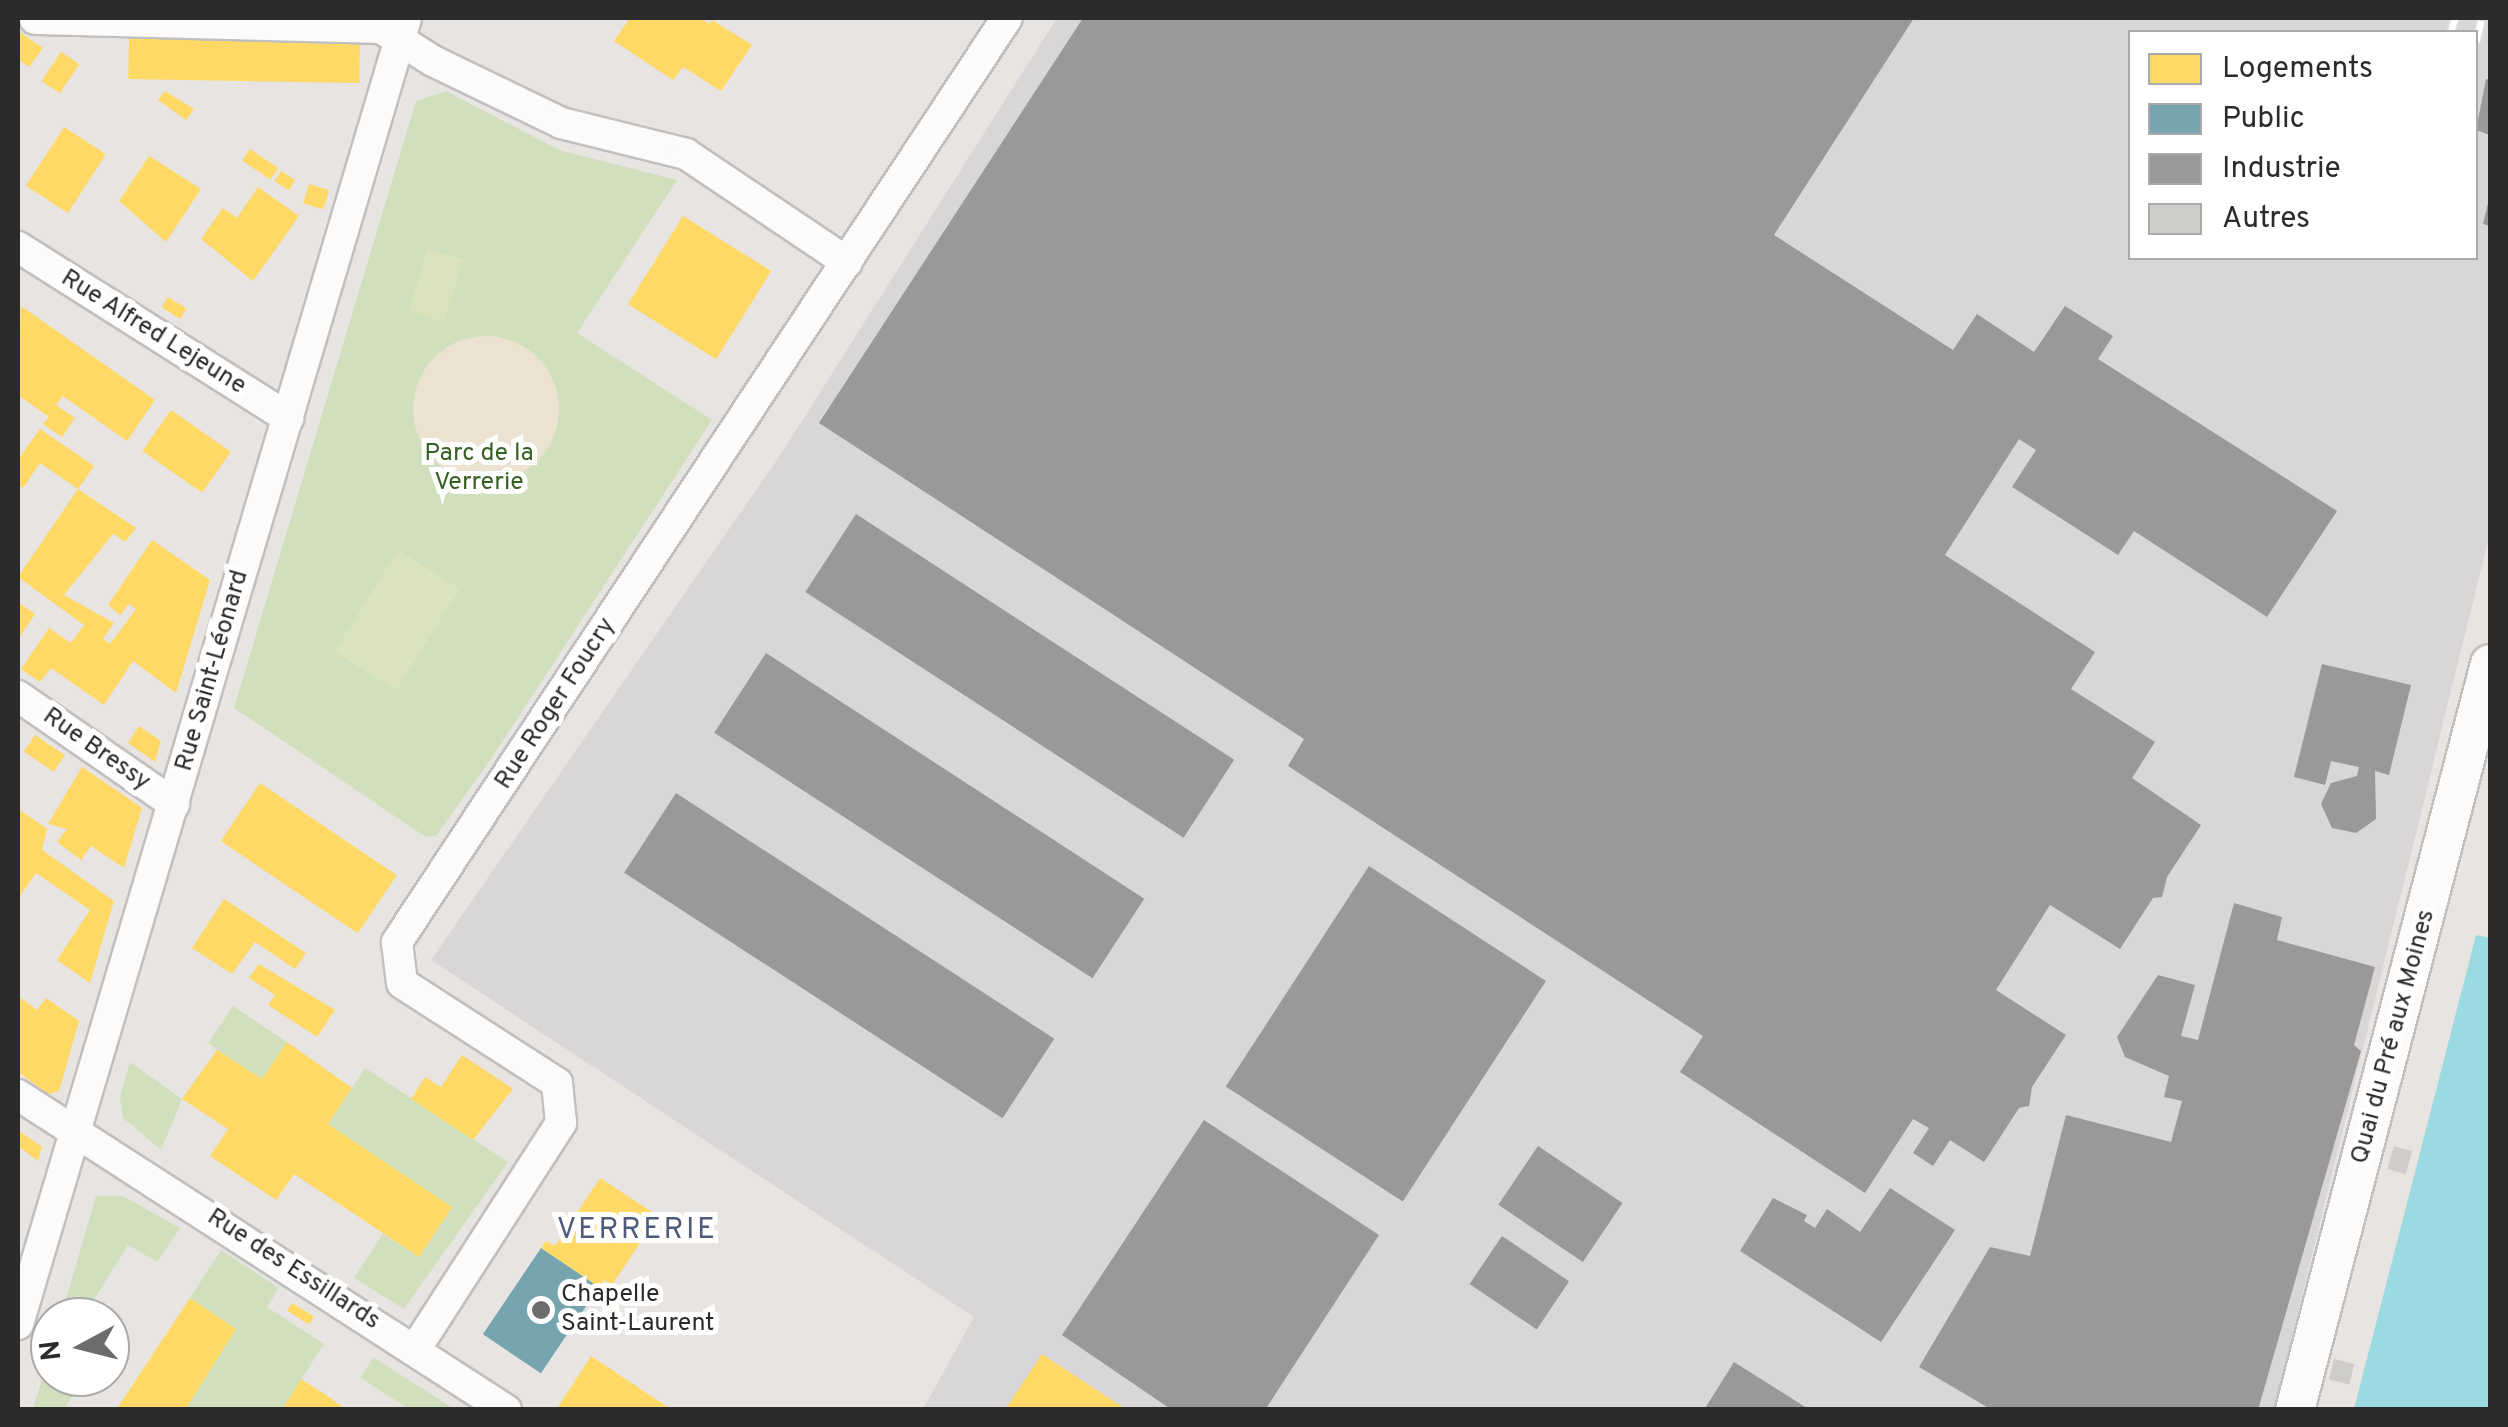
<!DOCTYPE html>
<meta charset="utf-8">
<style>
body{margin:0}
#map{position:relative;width:2508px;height:1427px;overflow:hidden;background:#e8e4e1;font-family:Overpass,sans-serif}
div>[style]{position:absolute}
.industrial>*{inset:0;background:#d8d6d8}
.green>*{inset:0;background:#d0e0bd;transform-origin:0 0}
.sand>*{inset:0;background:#ebe2d1}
.round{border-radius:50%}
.pitch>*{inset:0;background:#dae3bc;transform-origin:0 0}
.water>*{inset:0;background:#9cdae2}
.homes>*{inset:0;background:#ffd966;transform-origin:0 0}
.public>*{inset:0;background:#76a5af;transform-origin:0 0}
.industry>*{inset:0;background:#999;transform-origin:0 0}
.building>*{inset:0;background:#cfcdca;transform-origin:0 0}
.roads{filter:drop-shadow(2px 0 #c1c0c0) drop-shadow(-2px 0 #c1c0c0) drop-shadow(0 2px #c1c0c0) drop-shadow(0 -2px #c1c0c0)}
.minor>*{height:30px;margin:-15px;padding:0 15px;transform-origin:15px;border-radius:15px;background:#fcfbfa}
.tertiary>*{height:38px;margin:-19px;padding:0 19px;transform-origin:19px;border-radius:19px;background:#fcfbfa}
.rail>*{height:11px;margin-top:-5.5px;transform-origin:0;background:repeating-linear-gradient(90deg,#fff 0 22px,#deddde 0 44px);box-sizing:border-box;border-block:2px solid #deddde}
.dots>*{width:28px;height:28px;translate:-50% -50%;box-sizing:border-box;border:5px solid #fff;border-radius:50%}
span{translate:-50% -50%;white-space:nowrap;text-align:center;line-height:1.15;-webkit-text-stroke:10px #fff;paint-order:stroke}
.street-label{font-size:25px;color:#2b2b2b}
.park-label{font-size:25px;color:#376122}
.poi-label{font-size:25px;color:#2b2b2b}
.left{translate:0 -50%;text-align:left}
.quarter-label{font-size:30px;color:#4f5c77;letter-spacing:2.5px}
.frame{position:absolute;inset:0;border:20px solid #2b2b2b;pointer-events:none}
.legend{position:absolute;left:2128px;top:30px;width:350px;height:230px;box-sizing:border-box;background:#fff;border:2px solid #aaa;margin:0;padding:12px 18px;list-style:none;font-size:30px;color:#2b2b2b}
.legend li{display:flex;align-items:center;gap:20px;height:50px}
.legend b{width:50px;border:2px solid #aaa}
.north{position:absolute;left:30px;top:1297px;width:100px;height:100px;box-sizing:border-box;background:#fff;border:2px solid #aaa;border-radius:50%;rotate:263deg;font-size:28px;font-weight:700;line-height:40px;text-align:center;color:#2b2b2b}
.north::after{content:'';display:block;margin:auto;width:35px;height:45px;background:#6d6c6b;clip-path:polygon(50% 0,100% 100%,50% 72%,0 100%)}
</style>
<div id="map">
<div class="industrial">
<div style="clip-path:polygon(evenodd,1057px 18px,2490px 18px,2490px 533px,2274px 1409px,923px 1409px,974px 1317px,431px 960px,781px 454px,1057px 18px,2130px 32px,2476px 32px,2476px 258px,2130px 258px,2130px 32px)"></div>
</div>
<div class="green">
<div style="clip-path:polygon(446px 91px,559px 150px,677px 180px,577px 333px,712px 420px,491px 759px,436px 836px,426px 837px,234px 708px,416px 101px)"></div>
<div style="left:233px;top:1006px;width:65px;height:45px;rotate:34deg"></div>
<div style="clip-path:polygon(130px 1062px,182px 1099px,161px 1150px,123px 1118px,120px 1097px)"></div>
<div style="clip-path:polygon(365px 1068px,508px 1162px,404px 1309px,354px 1278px,383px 1234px,419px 1257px,452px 1207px,328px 1124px)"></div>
<div style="clip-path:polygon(96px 1196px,123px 1196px,180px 1228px,157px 1262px,128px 1245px,83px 1317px,61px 1317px)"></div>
<div style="clip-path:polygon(221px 1250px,279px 1288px,267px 1307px,324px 1344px,282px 1409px,183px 1410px,236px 1329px,190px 1298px)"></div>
<div style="clip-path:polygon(50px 1353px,50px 1377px,84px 1378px,64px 1409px,33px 1409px)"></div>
<div style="clip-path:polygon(373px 1357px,454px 1409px,409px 1409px,361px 1378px)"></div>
</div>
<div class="sand">
<div class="round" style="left:413px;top:336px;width:146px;height:146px"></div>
</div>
<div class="pitch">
<div style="left:428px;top:249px;width:37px;height:65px;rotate:17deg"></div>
<div style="left:398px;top:550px;width:73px;height:120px;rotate:32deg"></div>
</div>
<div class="water">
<div style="clip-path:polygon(2476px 935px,2490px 938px,2490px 1409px,2354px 1409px)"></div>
</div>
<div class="homes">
<div style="clip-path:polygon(630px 18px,699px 18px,710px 24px,712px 20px,752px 45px,721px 91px,683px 67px,673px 80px,614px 41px)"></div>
<div style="clip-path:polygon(18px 31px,43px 48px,29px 67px,18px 59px)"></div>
<div style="left:129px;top:38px;width:231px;height:41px;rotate:1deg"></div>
<div style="left:61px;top:52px;width:22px;height:35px;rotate:34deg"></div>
<div style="clip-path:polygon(165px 91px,194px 109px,186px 120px,158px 100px)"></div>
<div style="left:64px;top:127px;width:50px;height:70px;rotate:33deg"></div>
<div style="left:250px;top:149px;width:34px;height:14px;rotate:34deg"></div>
<div style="clip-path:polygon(149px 156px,201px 189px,166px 242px,119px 201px)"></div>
<div style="left:281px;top:171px;width:17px;height:12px;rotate:33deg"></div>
<div style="left:309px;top:184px;width:21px;height:20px;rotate:17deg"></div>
<div style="clip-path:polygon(258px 187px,299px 216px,253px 281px,201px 239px,223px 208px,237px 218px)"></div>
<div style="left:683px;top:216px;width:104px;height:104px;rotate:32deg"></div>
<div style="left:168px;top:297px;width:22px;height:12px;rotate:32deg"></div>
<div style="clip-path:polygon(21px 306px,155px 400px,127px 441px,63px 396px,56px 405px,75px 418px,62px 437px,43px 424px,49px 417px,18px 395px)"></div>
<div style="left:171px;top:410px;width:73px;height:50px;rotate:35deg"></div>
<div style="clip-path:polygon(40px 429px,94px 466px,78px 489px,136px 528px,125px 542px,113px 534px,64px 595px,114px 623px,103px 639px,110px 644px,136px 609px,129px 604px,120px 615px,108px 605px,152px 540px,210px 580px,176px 693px,133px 661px,104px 705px,51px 668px,40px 682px,21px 669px,49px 628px,71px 643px,84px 625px,18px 577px,78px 489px,40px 463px,23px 488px,18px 484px,18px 460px)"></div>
<div style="clip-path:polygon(18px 602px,35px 614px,18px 639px)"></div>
<div style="clip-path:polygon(139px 726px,161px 741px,155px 762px,128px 743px)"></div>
<div style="left:35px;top:735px;width:36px;height:20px;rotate:34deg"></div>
<div style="clip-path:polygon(82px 767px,142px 808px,124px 868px,91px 846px,81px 860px,57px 842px,67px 829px,48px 824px)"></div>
<div style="left:260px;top:783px;width:165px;height:70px;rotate:34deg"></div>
<div style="clip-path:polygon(20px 810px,47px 829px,42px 850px,114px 901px,90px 983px,57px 960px,90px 910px,36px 873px,18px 899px)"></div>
<div style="clip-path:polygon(224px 899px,306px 953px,295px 969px,255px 942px,232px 974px,192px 948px)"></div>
<div style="clip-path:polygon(259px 964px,335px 1010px,317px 1037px,268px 1005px,275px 995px,249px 978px)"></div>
<div style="clip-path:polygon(18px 996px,37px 1010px,46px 998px,79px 1021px,59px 1091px,48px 1094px,18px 1072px)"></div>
<div style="clip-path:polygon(287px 1042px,352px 1088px,328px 1124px,452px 1207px,419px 1257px,294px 1174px,276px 1200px,210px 1156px,228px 1129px,182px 1099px,217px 1050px,262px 1079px)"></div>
<div style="clip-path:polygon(462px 1055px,513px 1089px,473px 1140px,411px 1099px,425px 1077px,441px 1087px)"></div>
<div style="clip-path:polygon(18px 1130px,42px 1147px,38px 1161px,18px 1146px)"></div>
<div style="clip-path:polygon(600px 1178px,658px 1216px,612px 1285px,604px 1280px,599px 1287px,541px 1248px,546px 1241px,555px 1246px)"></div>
<div style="clip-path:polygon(190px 1298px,236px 1329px,185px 1410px,116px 1410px)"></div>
<div style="left:292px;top:1303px;width:26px;height:9px;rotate:32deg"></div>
<div style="clip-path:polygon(1042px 1354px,1127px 1410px,1005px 1410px)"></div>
<div style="clip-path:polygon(591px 1356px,672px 1410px,556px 1410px)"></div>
<div style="clip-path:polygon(301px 1379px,326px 1395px,347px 1410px,282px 1410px)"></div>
</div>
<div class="public">
<div style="left:541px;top:1248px;width:70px;height:104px;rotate:34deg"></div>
</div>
<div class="industry">
<div style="clip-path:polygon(1083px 18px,1914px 18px,1774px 235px,1953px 350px,1977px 314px,2034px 352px,2065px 306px,2113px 336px,2098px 359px,2337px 511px,2267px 617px,2134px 531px,2118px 555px,2012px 487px,2036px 450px,2019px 439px,1945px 555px,2095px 652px,2071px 689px,2155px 742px,2132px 778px,2201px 825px,2167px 877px,2162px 897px,2153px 898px,2120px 949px,2050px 905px,1996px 990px,2066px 1035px,2032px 1087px,2029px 1106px,2019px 1108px,1984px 1162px,1950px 1140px,1933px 1166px,1913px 1153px,1929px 1128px,1913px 1119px,1865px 1193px,1680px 1072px,1703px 1036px,1288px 766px,1304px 739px,819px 423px)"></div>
<div style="clip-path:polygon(2486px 79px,2490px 80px,2490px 135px,2476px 130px)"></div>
<div style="clip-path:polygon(2489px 199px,2490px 199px,2490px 226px,2483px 224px)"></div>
<div style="left:856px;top:514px;width:451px;height:93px;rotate:33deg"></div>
<div style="left:766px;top:653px;width:451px;height:95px;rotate:33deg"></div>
<div style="clip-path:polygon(2322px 664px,2411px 685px,2389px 775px,2375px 771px,2376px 819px,2356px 833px,2332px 828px,2321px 804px,2331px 783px,2357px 776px,2359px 767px,2331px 761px,2325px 785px,2294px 777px)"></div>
<div style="left:676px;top:793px;width:451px;height:95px;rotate:33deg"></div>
<div style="left:1369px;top:866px;width:211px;height:263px;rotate:33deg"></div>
<div style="clip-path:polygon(2234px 903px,2282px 917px,2277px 940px,2375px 967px,2354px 1045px,2361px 1051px,2258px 1410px,1992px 1410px,1919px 1367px,1990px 1247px,2030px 1256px,2066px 1115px,2171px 1142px,2182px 1101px,2164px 1097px,2169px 1076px,2125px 1057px,2117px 1037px,2158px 975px,2195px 985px,2181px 1036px,2198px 1040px)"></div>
<div style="clip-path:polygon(1204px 1120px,1379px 1235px,1265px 1410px,1172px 1410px,1062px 1335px)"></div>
<div style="left:1538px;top:1146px;width:102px;height:71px;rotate:34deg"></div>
<div style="clip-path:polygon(1890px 1188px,1955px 1230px,1881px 1342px,1740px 1251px,1773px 1198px,1807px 1215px,1804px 1221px,1815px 1228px,1827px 1209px,1860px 1232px)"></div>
<div style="left:1502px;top:1236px;width:81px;height:58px;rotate:34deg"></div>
<div style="clip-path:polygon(1734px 1362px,1810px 1410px,1704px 1410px)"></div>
</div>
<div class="building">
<div style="left:2394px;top:1146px;width:19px;height:24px;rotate:16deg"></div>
<div style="left:2334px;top:1359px;width:21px;height:21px;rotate:14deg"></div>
</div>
<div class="roads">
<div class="minor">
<div style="left:365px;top:18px;width:80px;rotate:32.3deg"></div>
<div style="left:433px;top:61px;width:142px;rotate:25.8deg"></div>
<div style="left:561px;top:123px;width:129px;rotate:13.9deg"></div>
<div style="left:686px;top:154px;width:194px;rotate:33.9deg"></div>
<div style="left:35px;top:19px;width:342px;rotate:1.5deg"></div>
<div style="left:18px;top:247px;width:320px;rotate:32.3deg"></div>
<div style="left:18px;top:696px;width:190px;rotate:34.7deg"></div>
<div style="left:18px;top:1095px;width:581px;rotate:32.84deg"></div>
<div style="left:18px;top:1324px;width:1362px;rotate:-73.45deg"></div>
<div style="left:416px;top:1348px;width:268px;rotate:-57.2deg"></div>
<div style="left:561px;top:1123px;width:40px;rotate:-95.7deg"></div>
<div style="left:557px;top:1083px;width:184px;rotate:-147.2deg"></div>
<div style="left:402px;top:983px;width:41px;rotate:-97deg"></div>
<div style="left:397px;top:942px;width:1107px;rotate:-56.57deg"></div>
</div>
<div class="tertiary">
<div style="left:2295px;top:1410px;width:771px;rotate:-75.35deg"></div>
</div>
</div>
<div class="rail">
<div style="left:2451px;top:32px;width:15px;rotate:-74deg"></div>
<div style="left:2476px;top:42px;width:25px;rotate:-76deg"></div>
</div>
<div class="dots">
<div style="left:541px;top:1310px;background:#6d6c6b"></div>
</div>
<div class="street-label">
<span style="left:153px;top:333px;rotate:32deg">Rue Alfred Lejeune</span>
<span style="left:213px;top:671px;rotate:-74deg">Rue Saint-Léonard</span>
<span style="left:556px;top:704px;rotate:-57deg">Rue Roger Foucry</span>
<span style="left:96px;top:750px;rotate:35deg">Rue Bressy</span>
<span style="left:2394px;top:1037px;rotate:-75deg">Quai du Pré aux Moines</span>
<span style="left:293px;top:1270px;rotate:33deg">Rue des Essillards</span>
</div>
<div class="park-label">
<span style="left:479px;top:469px">Parc de la<br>Verrerie</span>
</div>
<div class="poi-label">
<span class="left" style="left:561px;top:1310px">Chapelle<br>Saint-Laurent</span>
</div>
<div class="quarter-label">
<span style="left:637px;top:1231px">VERRERIE</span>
</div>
<div class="frame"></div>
<ul class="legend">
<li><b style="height:28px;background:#ffd966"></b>Logements</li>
<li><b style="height:28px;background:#76a5af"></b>Public</li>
<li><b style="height:28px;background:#999"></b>Industrie</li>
<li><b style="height:28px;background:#cfcdca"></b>Autres</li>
</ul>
<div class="north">N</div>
</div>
